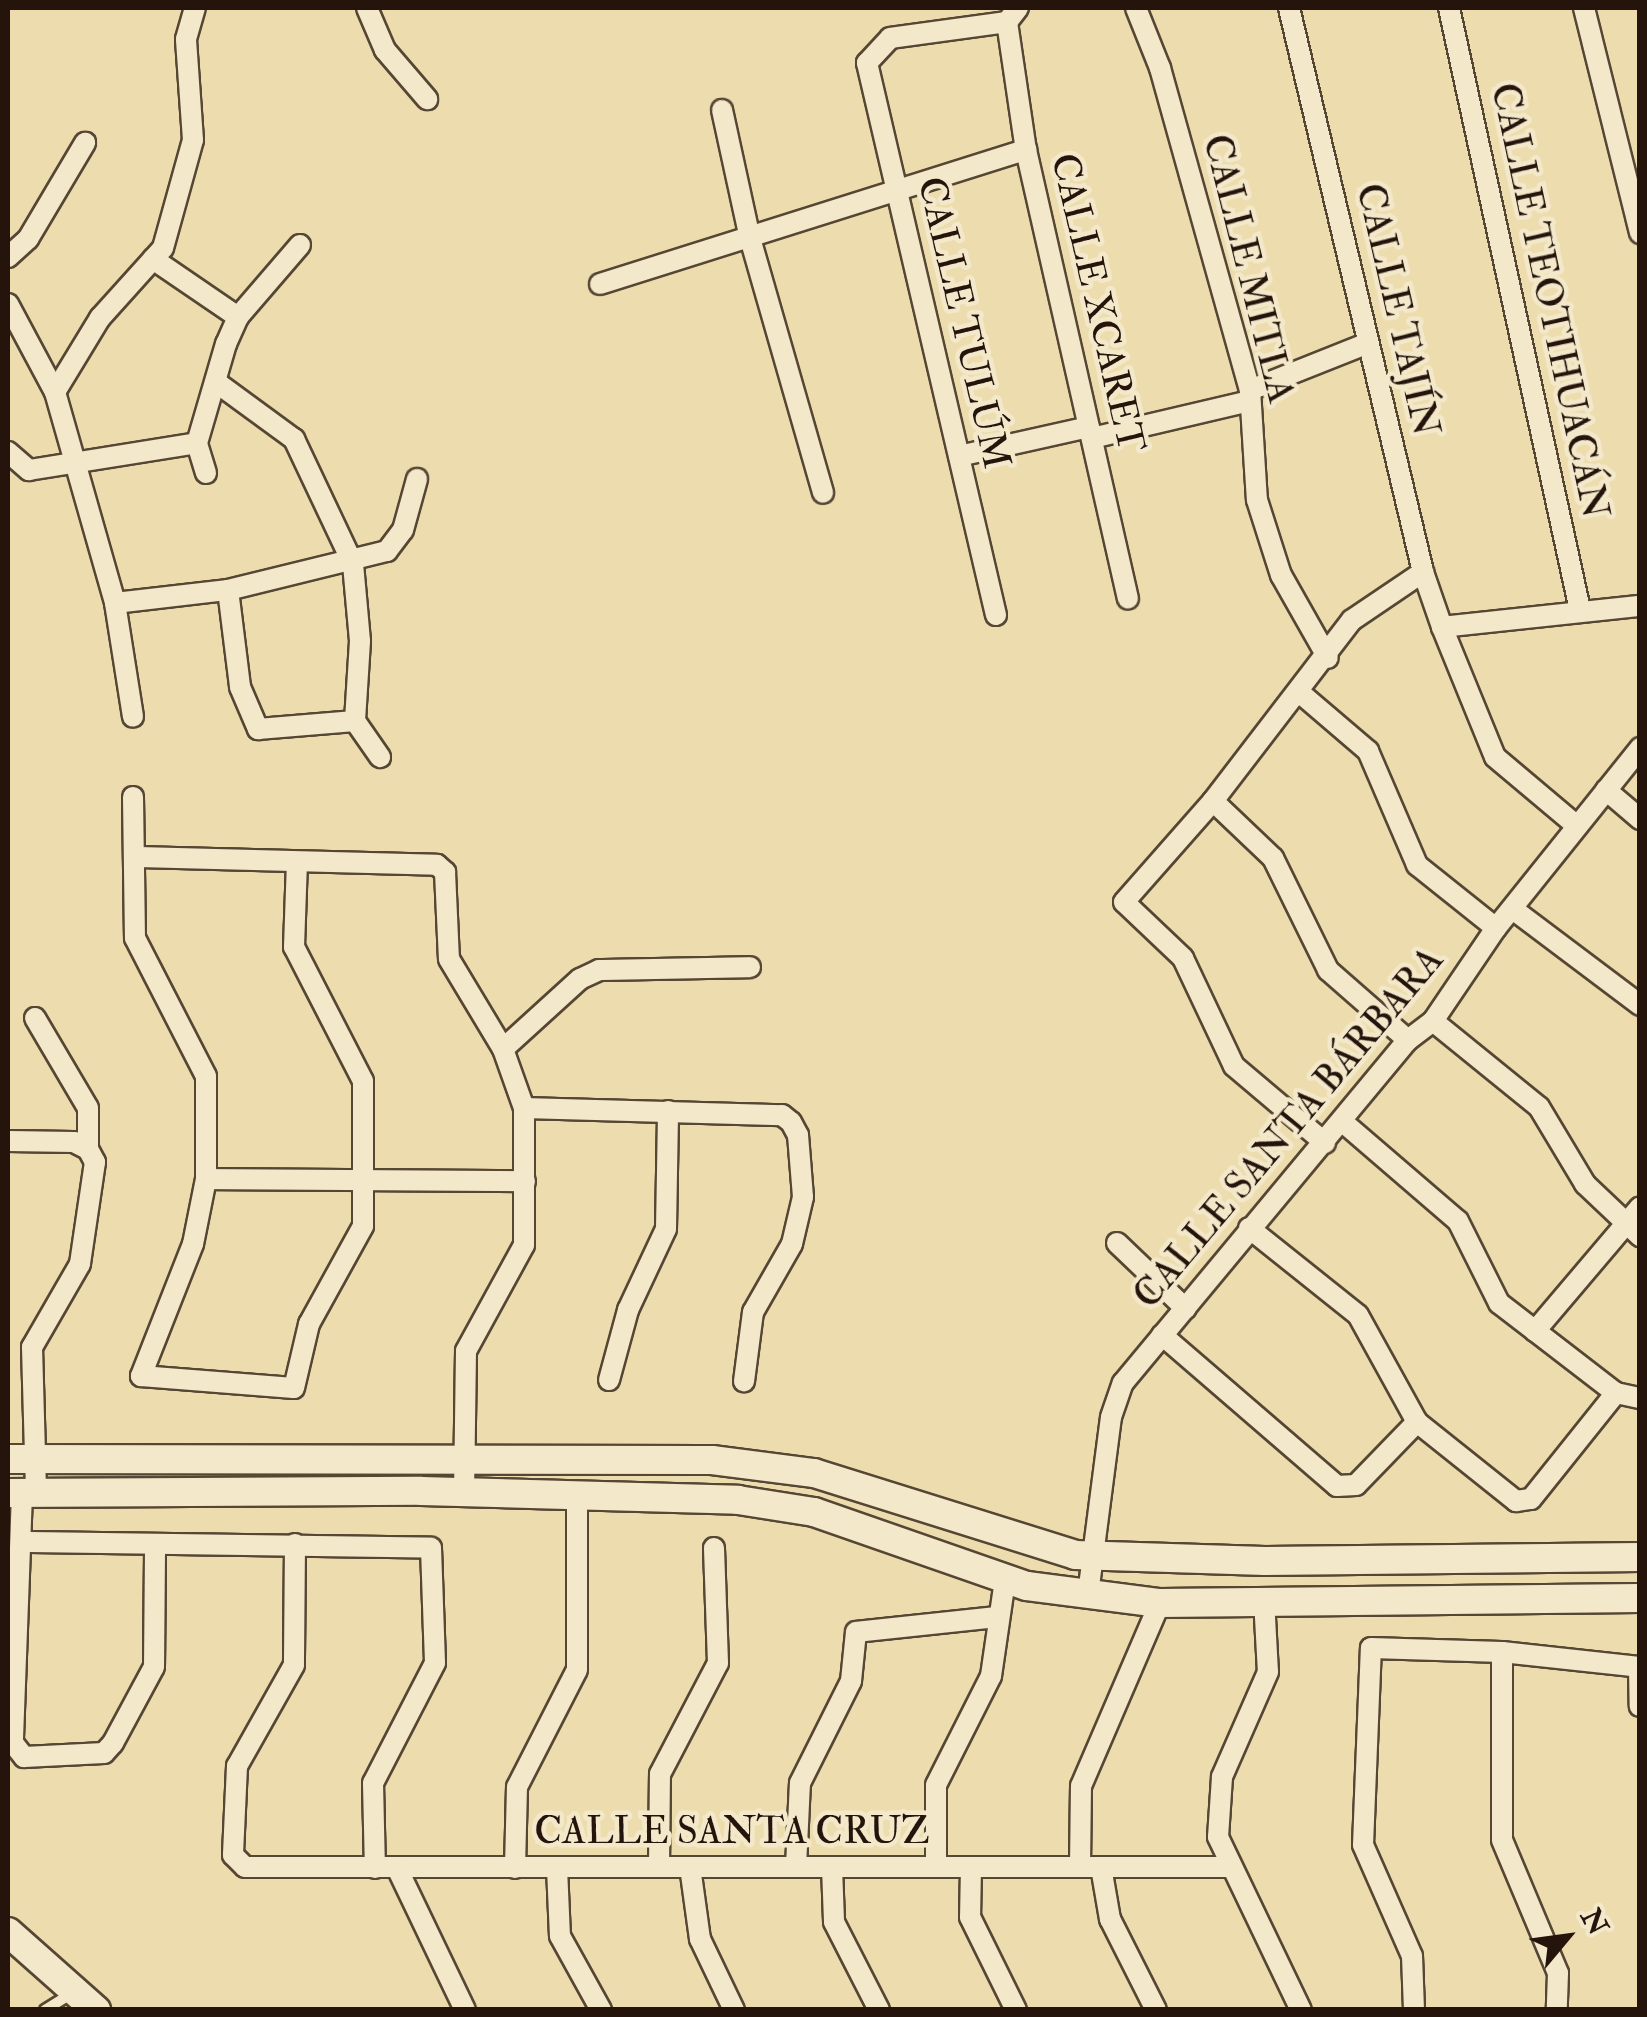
<!DOCTYPE html>
<meta charset="utf-8">
<style>
body{margin:0}
#map{position:relative;width:1647px;height:2017px;overflow:hidden;background:#eddcad;font-family:"IM FELL Double Pica",serif}
div>[style]{position:absolute}
.roads{filter:drop-shadow(2px 0 #564634) drop-shadow(-2px 0 #564634) drop-shadow(0 2px #564634) drop-shadow(0 -2px #564634)}
.lane>*{height:10px;margin:-5px;padding:0 5px;transform-origin:5px;border-radius:5px;background:#f3e8ca}
.street>*{height:20px;margin:-10px;padding:0 10px;transform-origin:10px;border-radius:10px;background:#f3e8ca}
.secondary>*{height:28px;margin:-14px;padding:0 14px;transform-origin:14px;border-radius:14px;background:#f3e8ca}
span{translate:-50% -50%;white-space:nowrap;text-align:center;line-height:1.15;-webkit-text-stroke:9px #f3e8ca;paint-order:stroke}
.street-label{font-size:38px;color:#24140c}
.frame{position:absolute;inset:0;border:10px solid #24140c;pointer-events:none}
.north{position:absolute;left:1517px;top:1887px;width:100px;height:100px;-webkit-text-stroke:8px #f3e8ca;paint-order:stroke;rotate:61deg;font-size:28px;font-weight:700;line-height:40px;text-align:center;color:#24140c}
.north::after{content:'';display:block;margin:auto;width:35px;height:45px;background:#24140c;clip-path:polygon(50% 0,100% 100%,50% 72%,0 100%)}
</style>
<div id="map">
<div class="roads">
<div class="lane">
<div style="left:45px;top:2010px;width:34px;rotate:-32deg"></div>
</div>
<div class="street">
<div style="left:367px;top:8px;width:46px;rotate:66.8deg"></div>
<div style="left:385px;top:50px;width:65px;rotate:49.4deg"></div>
<div style="left:1136px;top:8px;width:65px;rotate:68.2deg"></div>
<div style="left:1160px;top:68px;width:334px;rotate:74.4deg"></div>
<div style="left:1250px;top:390px;width:110px;rotate:86.4deg"></div>
<div style="left:1257px;top:500px;width:79px;rotate:72.3deg"></div>
<div style="left:1281px;top:575px;width:95px;rotate:60.5deg"></div>
<div style="left:1289px;top:8px;width:580px;rotate:76.63deg"></div>
<div style="left:1423px;top:572px;width:58px;rotate:70.9deg"></div>
<div style="left:1442px;top:627px;width:140px;rotate:67.8deg"></div>
<div style="left:1495px;top:757px;width:107px;rotate:40.1deg"></div>
<div style="left:1449px;top:8px;width:616px;rotate:77.72deg"></div>
<div style="left:1584px;top:8px;width:232px;rotate:76deg"></div>
<div style="left:1007px;top:22px;width:129px;rotate:81.6deg"></div>
<div style="left:1026px;top:150px;width:460px;rotate:77.2deg"></div>
<div style="left:722px;top:110px;width:131px;rotate:77.7deg"></div>
<div style="left:750px;top:238px;width:265px;rotate:74deg"></div>
<div style="left:8px;top:257px;width:27px;rotate:-42deg"></div>
<div style="left:28px;top:239px;width:112px;rotate:-59.3deg"></div>
<div style="left:153px;top:259px;width:103px;rotate:34.3deg"></div>
<div style="left:600px;top:284px;width:447px;rotate:-17.5deg"></div>
<div style="left:8px;top:304px;width:100px;rotate:61.9deg"></div>
<div style="left:55px;top:392px;width:219px;rotate:74.1deg"></div>
<div style="left:115px;top:603px;width:115px;rotate:81deg"></div>
<div style="left:216px;top:382px;width:97px;rotate:36.2deg"></div>
<div style="left:294px;top:439px;width:138px;rotate:64.7deg"></div>
<div style="left:353px;top:564px;width:77px;rotate:84.8deg"></div>
<div style="left:360px;top:641px;width:80px;rotate:93.6deg"></div>
<div style="left:1250px;top:390px;width:127px;rotate:-21.7deg"></div>
<div style="left:55px;top:392px;width:87px;rotate:-58.7deg"></div>
<div style="left:100px;top:318px;width:94px;rotate:-48deg"></div>
<div style="left:163px;top:248px;width:112px;rotate:-74.5deg"></div>
<div style="left:193px;top:140px;width:101px;rotate:-94deg"></div>
<div style="left:186px;top:39px;width:32px;rotate:-74deg"></div>
<div style="left:1092px;top:438px;width:162px;rotate:-13.2deg"></div>
<div style="left:8px;top:452px;width:28px;rotate:41deg"></div>
<div style="left:29px;top:470px;width:170px;rotate:-9.1deg"></div>
<div style="left:959px;top:456px;width:133px;rotate:-12.6deg"></div>
<div style="left:206px;top:473px;width:31px;rotate:-107deg"></div>
<div style="left:197px;top:443px;width:103px;rotate:-73.7deg"></div>
<div style="left:226px;top:344px;width:30px;rotate:-66deg"></div>
<div style="left:238px;top:317px;width:95px;rotate:-49.3deg"></div>
<div style="left:228px;top:590px;width:98px;rotate:82.9deg"></div>
<div style="left:240px;top:687px;width:46px;rotate:66.8deg"></div>
<div style="left:258px;top:729px;width:97px;rotate:-4.7deg"></div>
<div style="left:115px;top:603px;width:114px;rotate:-6.6deg"></div>
<div style="left:228px;top:590px;width:164px;rotate:-13.8deg"></div>
<div style="left:387px;top:551px;width:26px;rotate:-53deg"></div>
<div style="left:403px;top:530px;width:53px;rotate:-74.6deg"></div>
<div style="left:996px;top:615px;width:567px;rotate:-103.15deg"></div>
<div style="left:867px;top:63px;width:34px;rotate:-47deg"></div>
<div style="left:890px;top:38px;width:118px;rotate:-7.8deg"></div>
<div style="left:1007px;top:22px;width:18px;rotate:-52deg"></div>
<div style="left:1442px;top:627px;width:199px;rotate:-6.1deg"></div>
<div style="left:1299px;top:692px;width:91px;rotate:40.5deg"></div>
<div style="left:1368px;top:751px;width:124px;rotate:66.7deg"></div>
<div style="left:1417px;top:865px;width:101px;rotate:38.6deg"></div>
<div style="left:355px;top:721px;width:44px;rotate:55.2deg"></div>
<div style="left:1606px;top:790px;width:45px;rotate:40.5deg"></div>
<div style="left:133px;top:797px;width:141px;rotate:89.2deg"></div>
<div style="left:135px;top:938px;width:155px;rotate:62.8deg"></div>
<div style="left:206px;top:1076px;width:103px;rotate:90deg"></div>
<div style="left:206px;top:1179px;width:66px;rotate:101.3deg"></div>
<div style="left:193px;top:1244px;width:142px;rotate:111.5deg"></div>
<div style="left:141px;top:1376px;width:153px;rotate:4.5deg"></div>
<div style="left:294px;top:1388px;width:66px;rotate:-76.8deg"></div>
<div style="left:309px;top:1324px;width:112px;rotate:-61.1deg"></div>
<div style="left:363px;top:1226px;width:145px;rotate:-90deg"></div>
<div style="left:363px;top:1081px;width:151px;rotate:-117.2deg"></div>
<div style="left:294px;top:947px;width:84px;rotate:-88deg"></div>
<div style="left:1213px;top:801px;width:83px;rotate:43.5deg"></div>
<div style="left:1273px;top:858px;width:125px;rotate:63.8deg"></div>
<div style="left:1328px;top:970px;width:106px;rotate:41.2deg"></div>
<div style="left:138px;top:857px;width:299px;rotate:1.5deg"></div>
<div style="left:437px;top:865px;width:11px;rotate:41deg"></div>
<div style="left:445px;top:872px;width:87px;rotate:87.4deg"></div>
<div style="left:449px;top:959px;width:105px;rotate:59deg"></div>
<div style="left:503px;top:1049px;width:63px;rotate:70.4deg"></div>
<div style="left:524px;top:1108px;width:137px;rotate:90deg"></div>
<div style="left:524px;top:1245px;width:121px;rotate:118.7deg"></div>
<div style="left:466px;top:1351px;width:143px;rotate:90.8deg"></div>
<div style="left:1514px;top:910px;width:158px;rotate:37deg"></div>
<div style="left:35px;top:1018px;width:104px;rotate:59.5deg"></div>
<div style="left:88px;top:1108px;width:41px;rotate:90deg"></div>
<div style="left:88px;top:1149px;width:15px;rotate:62deg"></div>
<div style="left:95px;top:1162px;width:103px;rotate:98.4deg"></div>
<div style="left:80px;top:1264px;width:96px;rotate:120deg"></div>
<div style="left:32px;top:1347px;width:145px;rotate:88.4deg"></div>
<div style="left:1433px;top:1021px;width:136px;rotate:39.1deg"></div>
<div style="left:1539px;top:1107px;width:90px;rotate:59.1deg"></div>
<div style="left:1585px;top:1184px;width:76px;rotate:43.4deg"></div>
<div style="left:503px;top:1049px;width:104px;rotate:-42.3deg"></div>
<div style="left:580px;top:979px;width:21px;rotate:-25deg"></div>
<div style="left:599px;top:970px;width:151px;rotate:-1.1deg"></div>
<div style="left:524px;top:1108px;width:258px;rotate:1.6deg"></div>
<div style="left:782px;top:1115px;width:11px;rotate:38deg"></div>
<div style="left:791px;top:1122px;width:15px;rotate:62deg"></div>
<div style="left:798px;top:1135px;width:62px;rotate:85.4deg"></div>
<div style="left:803px;top:1197px;width:48px;rotate:103.2deg"></div>
<div style="left:792px;top:1244px;width:78px;rotate:119.8deg"></div>
<div style="left:753px;top:1312px;width:70px;rotate:97.4deg"></div>
<div style="left:1344px;top:1123px;width:150px;rotate:40.7deg"></div>
<div style="left:1458px;top:1221px;width:92px;rotate:63.4deg"></div>
<div style="left:1499px;top:1303px;width:148px;rotate:37.6deg"></div>
<div style="left:1616px;top:1393px;width:25px;rotate:12deg"></div>
<div style="left:8px;top:1141px;width:66px;rotate:0.9deg"></div>
<div style="left:74px;top:1142px;width:16px;rotate:27deg"></div>
<div style="left:1325px;top:1143px;width:119px;rotate:-139.8deg"></div>
<div style="left:1234px;top:1066px;width:119px;rotate:-115.3deg"></div>
<div style="left:1183px;top:958px;width:81px;rotate:-136.5deg"></div>
<div style="left:1124px;top:902px;width:135px;rotate:-48.6deg"></div>
<div style="left:1213px;top:801px;width:228px;rotate:-52.5deg"></div>
<div style="left:1352px;top:620px;width:86px;rotate:-34.1deg"></div>
<div style="left:206px;top:1179px;width:319px;rotate:0.4deg"></div>
<div style="left:1249px;top:1228px;width:139px;rotate:38.6deg"></div>
<div style="left:1358px;top:1315px;width:122px;rotate:61.1deg"></div>
<div style="left:1417px;top:1422px;width:127px;rotate:38.6deg"></div>
<div style="left:1516px;top:1501px;width:15px;rotate:-8deg"></div>
<div style="left:1531px;top:1499px;width:136px;rotate:-51.3deg"></div>
<div style="left:1117px;top:1243px;width:95px;rotate:43.7deg"></div>
<div style="left:1535px;top:1331px;width:162px;rotate:-49.7deg"></div>
<div style="left:1162px;top:1335px;width:231px;rotate:40.8deg"></div>
<div style="left:1337px;top:1486px;width:19px;rotate:-3deg"></div>
<div style="left:1356px;top:1485px;width:88px;rotate:-45.9deg"></div>
<div style="left:609px;top:1380px;width:73px;rotate:-74.8deg"></div>
<div style="left:628px;top:1310px;width:89px;rotate:-64.9deg"></div>
<div style="left:666px;top:1229px;width:118px;rotate:-89deg"></div>
<div style="left:22px;top:1493px;width:250px;rotate:92.1deg"></div>
<div style="left:13px;top:1743px;width:18px;rotate:52deg"></div>
<div style="left:24px;top:1757px;width:80px;rotate:-2.9deg"></div>
<div style="left:104px;top:1753px;width:13px;rotate:-48deg"></div>
<div style="left:113px;top:1743px;width:86px;rotate:-61.7deg"></div>
<div style="left:154px;top:1667px;width:123px;rotate:-89.5deg"></div>
<div style="left:22px;top:1542px;width:409px;rotate:0.8deg"></div>
<div style="left:431px;top:1548px;width:115px;rotate:88deg"></div>
<div style="left:435px;top:1663px;width:135px;rotate:117.3deg"></div>
<div style="left:373px;top:1783px;width:85px;rotate:88.7deg"></div>
<div style="left:295px;top:1544px;width:121px;rotate:90.5deg"></div>
<div style="left:294px;top:1665px;width:116px;rotate:119.4deg"></div>
<div style="left:237px;top:1766px;width:89px;rotate:92.6deg"></div>
<div style="left:233px;top:1855px;width:17px;rotate:45deg"></div>
<div style="left:245px;top:1867px;width:983px"></div>
<div style="left:1088px;top:1594px;width:178px;rotate:-82.6deg"></div>
<div style="left:1111px;top:1417px;width:36px;rotate:-71deg"></div>
<div style="left:1123px;top:1383px;width:446px;rotate:-50.3deg"></div>
<div style="left:1408px;top:1040px;width:31px;rotate:-37deg"></div>
<div style="left:1433px;top:1021px;width:112px;rotate:-55.9deg"></div>
<div style="left:1496px;top:928px;width:231px;rotate:-51.3deg"></div>
<div style="left:1264px;top:1599px;width:73px;rotate:86.9deg"></div>
<div style="left:1268px;top:1672px;width:115px;rotate:113.7deg"></div>
<div style="left:1222px;top:1777px;width:60px;rotate:93.8deg"></div>
<div style="left:1218px;top:1837px;width:192px;rotate:64.4deg"></div>
<div style="left:1502px;top:1652px;width:188px;rotate:90deg"></div>
<div style="left:1502px;top:1840px;width:144px;rotate:67.2deg"></div>
<div style="left:1558px;top:1973px;width:37px;rotate:92deg"></div>
<div style="left:659px;top:1867px;width:93px;rotate:-89.4deg"></div>
<div style="left:660px;top:1774px;width:125px;rotate:-62.4deg"></div>
<div style="left:718px;top:1663px;width:115px;rotate:-92deg"></div>
<div style="left:690px;top:1867px;width:73px;rotate:82.1deg"></div>
<div style="left:700px;top:1939px;width:79px;rotate:64.4deg"></div>
<div style="left:796px;top:1867px;width:84px;rotate:-87.3deg"></div>
<div style="left:800px;top:1783px;width:114px;rotate:-63.4deg"></div>
<div style="left:851px;top:1681px;width:49px;rotate:-84.2deg"></div>
<div style="left:856px;top:1632px;width:141px;rotate:-6.1deg"></div>
<div style="left:832px;top:1867px;width:55px;rotate:87.9deg"></div>
<div style="left:834px;top:1922px;width:99px;rotate:62.9deg"></div>
<div style="left:936px;top:1867px;width:82px;rotate:-90deg"></div>
<div style="left:936px;top:1785px;width:122px;rotate:-63.2deg"></div>
<div style="left:991px;top:1676px;width:97px;rotate:-81.7deg"></div>
<div style="left:971px;top:1867px;width:50px;rotate:91.1deg"></div>
<div style="left:970px;top:1917px;width:104px;rotate:63.7deg"></div>
<div style="left:1080px;top:1867px;width:81px;rotate:-89.3deg"></div>
<div style="left:1081px;top:1786px;width:199px;rotate:-66.7deg"></div>
<div style="left:1101px;top:1867px;width:53px;rotate:80.2deg"></div>
<div style="left:1110px;top:1919px;width:102px;rotate:63.2deg"></div>
<div style="left:397px;top:1868px;width:157px;rotate:64.4deg"></div>
<div style="left:515px;top:1868px;width:81px;rotate:-88.6deg"></div>
<div style="left:517px;top:1787px;width:131px;rotate:-62.9deg"></div>
<div style="left:577px;top:1670px;width:175px;rotate:-90deg"></div>
<div style="left:557px;top:1868px;width:68px;rotate:87.5deg"></div>
<div style="left:560px;top:1936px;width:85px;rotate:61deg"></div>
<div style="left:1414px;top:2010px;width:54px;rotate:-92.1deg"></div>
<div style="left:1412px;top:1956px;width:121px;rotate:-113.8deg"></div>
<div style="left:1363px;top:1845px;width:197px;rotate:-87.7deg"></div>
<div style="left:1371px;top:1648px;width:131px;rotate:1.7deg"></div>
<div style="left:1502px;top:1652px;width:138px;rotate:6.2deg"></div>
<div style="left:1639px;top:1667px;width:39px;rotate:89deg"></div>
</div>
<div class="secondary">
<div style="left:8px;top:1459px;width:704px;rotate:0.08deg"></div>
<div style="left:712px;top:1460px;width:103px;rotate:7.3deg"></div>
<div style="left:814px;top:1473px;width:274px;rotate:17.4deg"></div>
<div style="left:1075px;top:1555px;width:190px;rotate:1.8deg"></div>
<div style="left:1265px;top:1561px;width:375px;rotate:-0.6deg"></div>
<div style="left:8px;top:1493px;width:413px;rotate:-0.3deg"></div>
<div style="left:421px;top:1491px;width:317px;rotate:1.6deg"></div>
<div style="left:738px;top:1500px;width:77px;rotate:9deg"></div>
<div style="left:814px;top:1512px;width:225px;rotate:19.2deg"></div>
<div style="left:1027px;top:1586px;width:134px;rotate:7.3deg"></div>
<div style="left:1160px;top:1603px;width:480px;rotate:-0.6deg"></div>
<div style="left:8px;top:1932px;width:118px;rotate:41.6deg"></div>
</div>
</div>
<div class="street-label">
<span style="left:1248px;top:269px;rotate:76deg">CALLE MITLA</span>
<span style="left:1549px;top:301px;rotate:78deg">CALLE TEOTIHUACÁN</span>
<span style="left:1097px;top:303px;rotate:77deg">CALLE XCARET</span>
<span style="left:1397px;top:310px;rotate:77deg">CALLE TAJÍN</span>
<span style="left:963px;top:323px;rotate:77deg">CALLE TULÚM</span>
<span style="left:1289px;top:1128px;rotate:-50deg">CALLE SANTA BÁRBARA</span>
<span style="left:732px;top:1832px">CALLE SANTA CRUZ</span>
</div>
<div class="frame"></div>
<div class="north">N</div>
</div>
